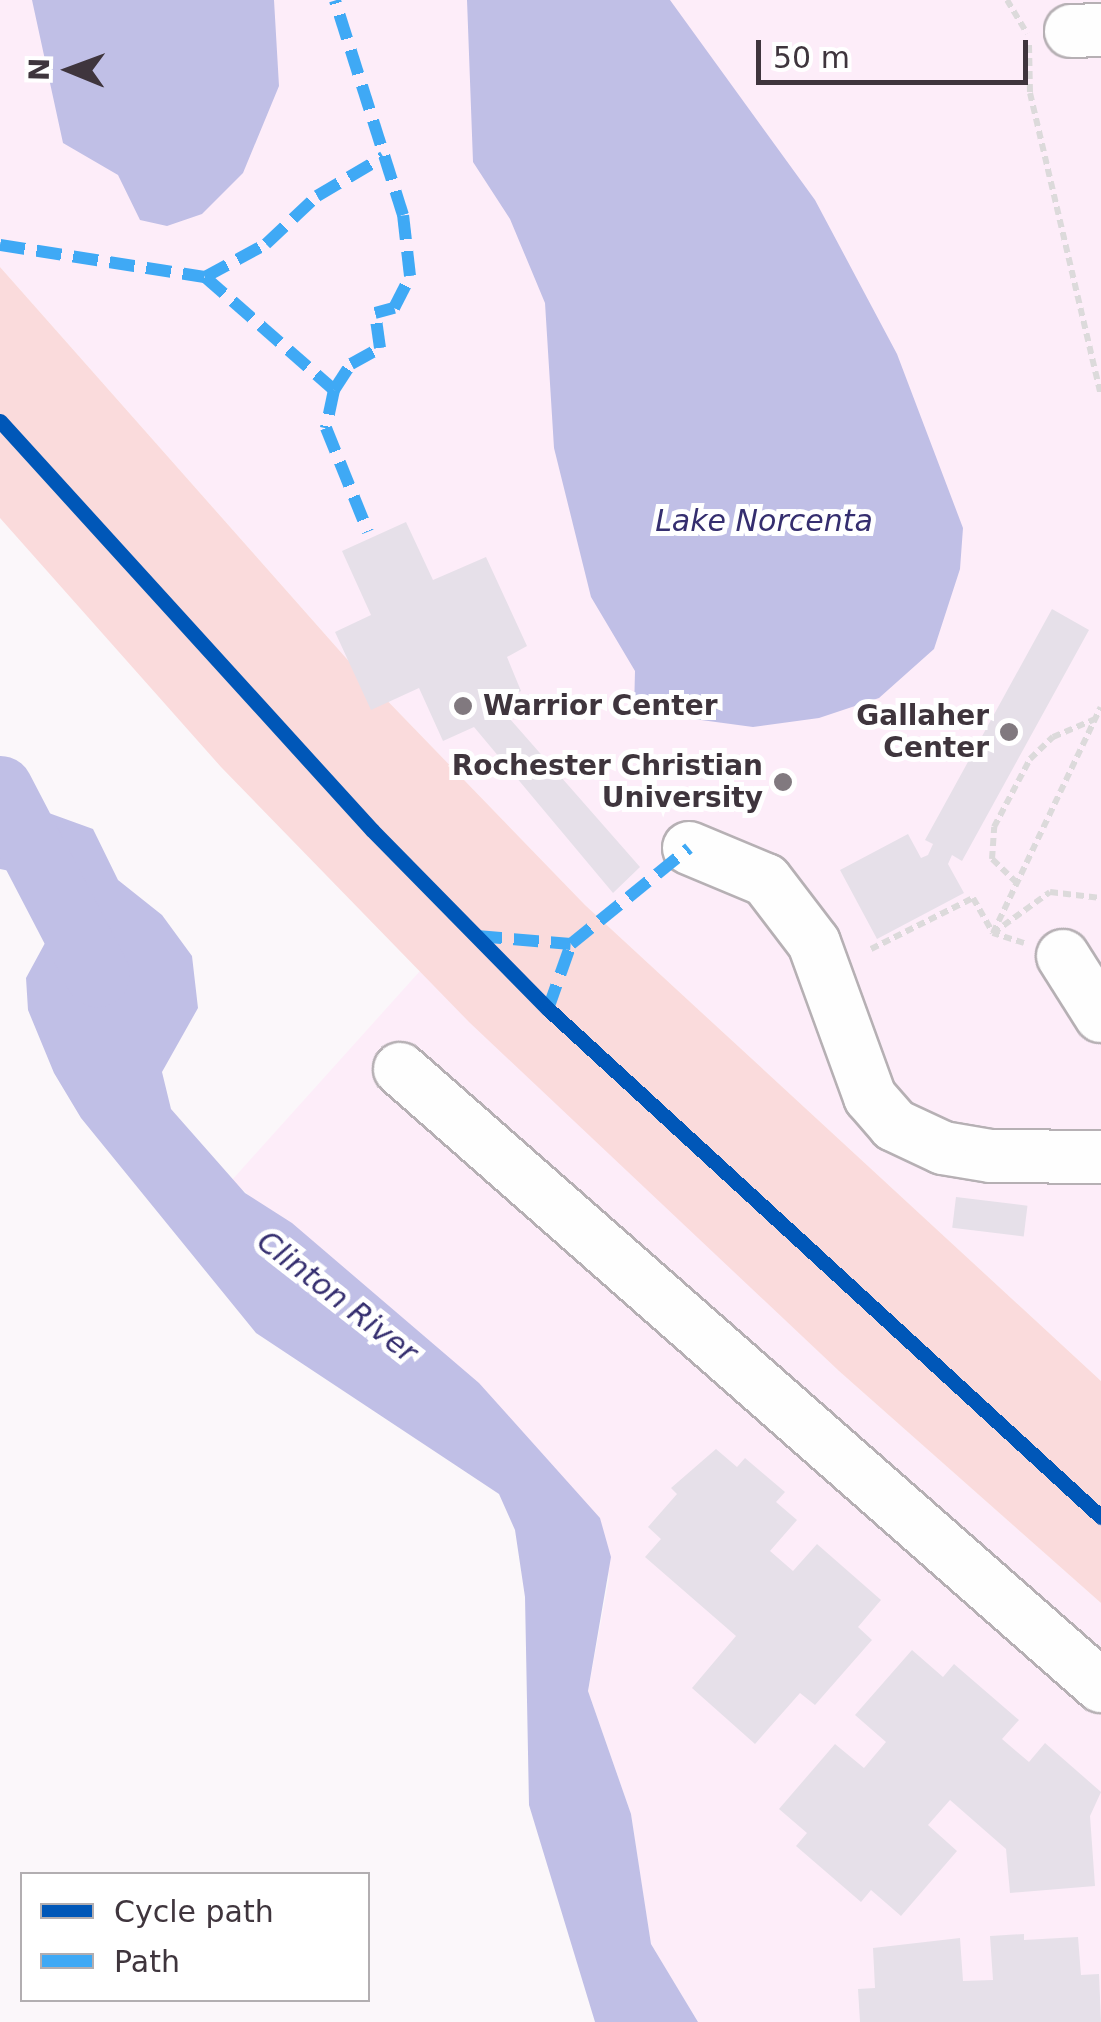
<!DOCTYPE html>
<style>
body{margin:0}
#map{position:relative;width:1101px;height:2022px;overflow:hidden;background:#fbf7fa;font-family:"DejaVu Sans",sans-serif}
div>[style]{position:absolute}
.built>*{inset:0;background:#fdedf9}
.green>*{inset:0;background:#fadbdc}
.water>*{inset:0;background:#c0bfe6}
.river>*{height:65px;margin:-32.5px;padding:0 32.5px;transform-origin:32.5px;border-radius:32.5px;background:#c0bfe6}
.building>*{inset:0;background:#e6e0e9;transform-origin:0 0}
.path>*{height:6px;margin-top:-3px;transform-origin:0;background:repeating-linear-gradient(90deg,#dcdadb 0 8px,transparent 0 13px)}
.roads{filter:drop-shadow(2px 0 #b6b0b4) drop-shadow(-2px 0 #b6b0b4) drop-shadow(0 2px #b6b0b4) drop-shadow(0 -2px #b6b0b4)}
.minor>*{height:52px;margin:-26px;padding:0 26px;transform-origin:26px;border-radius:26px;background:#fefefe}
.quiet>*{height:12px;margin-top:-6px;transform-origin:0;background:repeating-linear-gradient(90deg,#3fa9f5 0 25px,transparent 0 37px)}
.cycleway>*{height:15px;margin:-7.5px;padding:0 7.5px;transform-origin:7.5px;border-radius:7.5px;background:#0057b8}
.dots>*{width:28px;height:28px;translate:-50% -50%;box-sizing:border-box;border:5px solid #fff;border-radius:50%}
span{translate:-50% -50%;white-space:nowrap;text-align:center;line-height:1.15;-webkit-text-stroke:10px #fff;paint-order:stroke}
.poi-label{font-size:28px;color:#3f353d;font-weight:700}
.left{translate:0 -50%;text-align:left}
.right{translate:-100% -50%;text-align:right}
.water-label{font-size:30px;color:#352e6f;font-style:italic}
.legend{position:absolute;left:20px;top:1872px;width:350px;height:130px;box-sizing:border-box;background:#fff;border:2px solid #b2aeb1;margin:0;padding:12px 18px;list-style:none;font-size:30px;color:#3f353d}
.legend li{display:flex;align-items:center;gap:20px;height:50px}
.legend b{width:50px;border:2px solid #b2aeb1}
.north{position:absolute;left:20px;top:20px;width:100px;height:100px;-webkit-text-stroke:8px #fff;paint-order:stroke;rotate:271deg;font-size:28px;font-weight:700;line-height:40px;text-align:center;color:#3f353d}
.north::after{content:'';display:block;margin:auto;width:35px;height:45px;background:#3f353d;clip-path:polygon(50% 0,100% 100%,50% 72%,0 100%)}
.scale{position:absolute;left:756px;top:40px;width:272px;height:45px;box-sizing:border-box;border:5px solid #3f353d;border-top:0;padding-left:12px;font-size:30px;line-height:35px;white-space:nowrap;color:#3f353d;-webkit-text-stroke:8px #fff;paint-order:stroke}
</style>
<div id="map">
<div class="built">
<div style="clip-path:polygon(0 0,1101px 0,1101px 1381px,585px 905px,346px 658px,0 267px)"></div>
<div style="clip-path:polygon(420px 971px,839px 1371px,1101px 1603px,1101px 2022px,698px 2022px,651px 1944px,631px 1814px,588px 1691px,609px 1578px,600px 1518px,232px 1180px)"></div>
</div>
<div class="green">
<div style="clip-path:polygon(0 267px,346px 658px,585px 905px,1101px 1381px,1101px 1603px,839px 1371px,469px 1022px,221px 767px,0 518px)"></div>
</div>
<div class="water">
<div style="clip-path:polygon(32px 0,274px 0,279px 86px,243px 173px,202px 214px,167px 226px,140px 220px,118px 175px,63px 143px)"></div>
<div style="clip-path:polygon(467px 0,670px 0,815px 200px,897px 354px,963px 528px,960px 569px,934px 649px,879px 698px,819px 718px,753px 727px,634px 711px,635px 671px,591px 597px,554px 448px,545px 303px,510px 219px,473px 162px)"></div>
<div style="clip-path:polygon(46px 812px,93px 829px,118px 880px,162px 915px,192px 956px,198px 1008px,162px 1072px,171px 1109px,245px 1193px,292px 1223px,479px 1383px,600px 1518px,611px 1557px,588px 1691px,631px 1814px,651px 1944px,698px 2022px,595px 2022px,529px 1805px,525px 1597px,515px 1530px,499px 1494px,256px 1333px,81px 1118px,54px 1073px,28px 1010px,26px 978px,51px 932px,59px 890px,55px 880px,0 869px,0 813px)"></div>
</div>
<div class="river">
<div style="left:0;top:788px;width:210px;rotate:62.5deg"></div>
</div>
<div class="building">
<div style="clip-path:polygon(406px 522px,433px 580px,486px 557px,527px 646px,507px 657px,521px 691px,496px 703px,640px 867px,613px 893px,474px 727px,443px 741px,419px 688px,371px 710px,335px 632px,371px 615px,342px 551px)"></div>
<div style="clip-path:polygon(1052px 609px,1089px 630px,962px 861px,952px 855px,948px 864px,964px 893px,877px 939px,840px 870px,908px 834px,921px 858px,928px 855px,933px 844px,925px 840px)"></div>
<div style="left:956px;top:1197px;width:72px;height:31px;rotate:7deg"></div>
<div style="clip-path:polygon(716px 1449px,737px 1467px,745px 1458px,785px 1492px,776px 1502px,797px 1520px,770px 1551px,793px 1571px,817px 1544px,881px 1600px,858px 1627px,872px 1640px,815px 1705px,800px 1693px,755px 1744px,692px 1688px,736px 1636px,645px 1557px,661px 1539px,648px 1527px,677px 1494px,671px 1488px)"></div>
<div style="clip-path:polygon(912px 1650px,943px 1677px,954px 1664px,1019px 1720px,1002px 1739px,1029px 1762px,1045px 1743px,1101px 1792px,1090px 1816px,1095px 1886px,1010px 1893px,1006px 1849px,950px 1800px,928px 1825px,957px 1851px,901px 1916px,871px 1890px,861px 1902px,796px 1846px,807px 1833px,779px 1809px,835px 1744px,864px 1768px,886px 1742px,855px 1715px)"></div>
<div style="clip-path:polygon(1024px 1934px,1024px 1940px,1078px 1937px,1081px 1975px,1099px 1974px,1101px 2022px,860px 2022px,858px 1989px,875px 1988px,873px 1948px,960px 1938px,963px 1981px,993px 1980px,990px 1936px)"></div>
</div>
<div class="path">
<div style="left:1007px;top:0;width:39px;rotate:59deg"></div>
<div style="left:1029px;top:45px;width:48px;rotate:88.8deg"></div>
<div style="left:1030px;top:93px;width:310px;rotate:76.8deg"></div>
<div style="left:1017px;top:883px;width:35px;rotate:-136deg"></div>
<div style="left:992px;top:859px;width:32px;rotate:-86deg"></div>
<div style="left:994px;top:827px;width:77px;rotate:-62.1deg"></div>
<div style="left:1030px;top:759px;width:32px;rotate:-44deg"></div>
<div style="left:1053px;top:737px;width:51px;rotate:-23.1deg"></div>
<div style="left:1024px;top:943px;width:33px;rotate:-162deg"></div>
<div style="left:993px;top:933px;width:250px;rotate:-64.5deg"></div>
<div style="left:871px;top:949px;width:114px;rotate:-26.6deg"></div>
<div style="left:973px;top:898px;width:40px;rotate:60.3deg"></div>
<div style="left:993px;top:933px;width:70px;rotate:-35.7deg"></div>
<div style="left:1050px;top:892px;width:51px;rotate:6.7deg"></div>
</div>
<div class="roads">
<div class="minor">
<div style="left:1071px;top:31px;width:30px;rotate:-2deg"></div>
<div style="left:689px;top:848px;width:83px;rotate:22.6deg"></div>
<div style="left:766px;top:880px;width:79px;rotate:52.7deg"></div>
<div style="left:814px;top:943px;width:164px;rotate:70deg"></div>
<div style="left:870px;top:1097px;width:37px;rotate:49deg"></div>
<div style="left:894px;top:1125px;width:54px;rotate:25.1deg"></div>
<div style="left:943px;top:1148px;width:49px;rotate:9.5deg"></div>
<div style="left:991px;top:1156px;width:110px;rotate:0.5deg"></div>
<div style="left:1063px;top:956px;width:71px;rotate:57.7deg"></div>
<div style="left:400px;top:1069px;width:934px;rotate:41.35deg"></div>
</div>
</div>
<div class="quiet">
<div style="left:0;top:245px;width:207px;rotate:8.9deg"></div>
<div style="left:205px;top:277px;width:171px;rotate:41.2deg"></div>
<div style="left:334px;top:390px;width:39px;rotate:102deg"></div>
<div style="left:326px;top:428px;width:112px;rotate:68deg"></div>
<div style="left:205px;top:277px;width:69px;rotate:-28.4deg"></div>
<div style="left:266px;top:244px;width:70px;rotate:-43.3deg"></div>
<div style="left:317px;top:196px;width:77px;rotate:-30.6deg"></div>
<div style="left:334px;top:390px;width:31px;rotate:-57deg"></div>
<div style="left:351px;top:364px;width:33px;rotate:-29deg"></div>
<div style="left:380px;top:348px;width:35px;rotate:-98deg"></div>
<div style="left:375px;top:313px;width:20px;rotate:-15deg"></div>
<div style="left:394px;top:308px;width:36px;rotate:-63deg"></div>
<div style="left:410px;top:276px;width:61px;rotate:-96.5deg"></div>
<div style="left:403px;top:215px;width:225px;rotate:-107.6deg"></div>
<div style="left:477px;top:936px;width:94px;rotate:4.9deg"></div>
<div style="left:571px;top:944px;width:152px;rotate:-39.1deg"></div>
<div style="left:548px;top:1009px;width:69px;rotate:-70.5deg"></div>
</div>
<div class="cycleway">
<div style="left:0;top:421px;width:553px;rotate:47.71deg"></div>
<div style="left:372px;top:830px;width:251px;rotate:45.5deg"></div>
<div style="left:548px;top:1009px;width:751px;rotate:42.57deg"></div>
</div>
<div class="dots">
<div style="left:463px;top:706px;background:#81797f"></div>
<div style="left:1009px;top:732px;background:#81797f"></div>
<div style="left:783px;top:782px;background:#81797f"></div>
</div>
<div class="poi-label">
<span class="left" style="left:483px;top:706px">Warrior Center</span>
<span class="right" style="left:989px;top:732px">Gallaher<br>Center</span>
<span class="right" style="left:763px;top:782px">Rochester Christian<br>University</span>
</div>
<div class="water-label">
<span style="left:764px;top:521px">Lake Norcenta</span>
<span style="left:337px;top:1297px;rotate:38deg">Clinton River</span>
</div>
<ul class="legend">
<li><b style="height:12px;background:#0057b8"></b>Cycle path</li>
<li><b style="height:12px;background:#3fa9f5"></b>Path</li>
</ul>
<div class="north">N</div>
<div class="scale">50 m</div>
</div>
